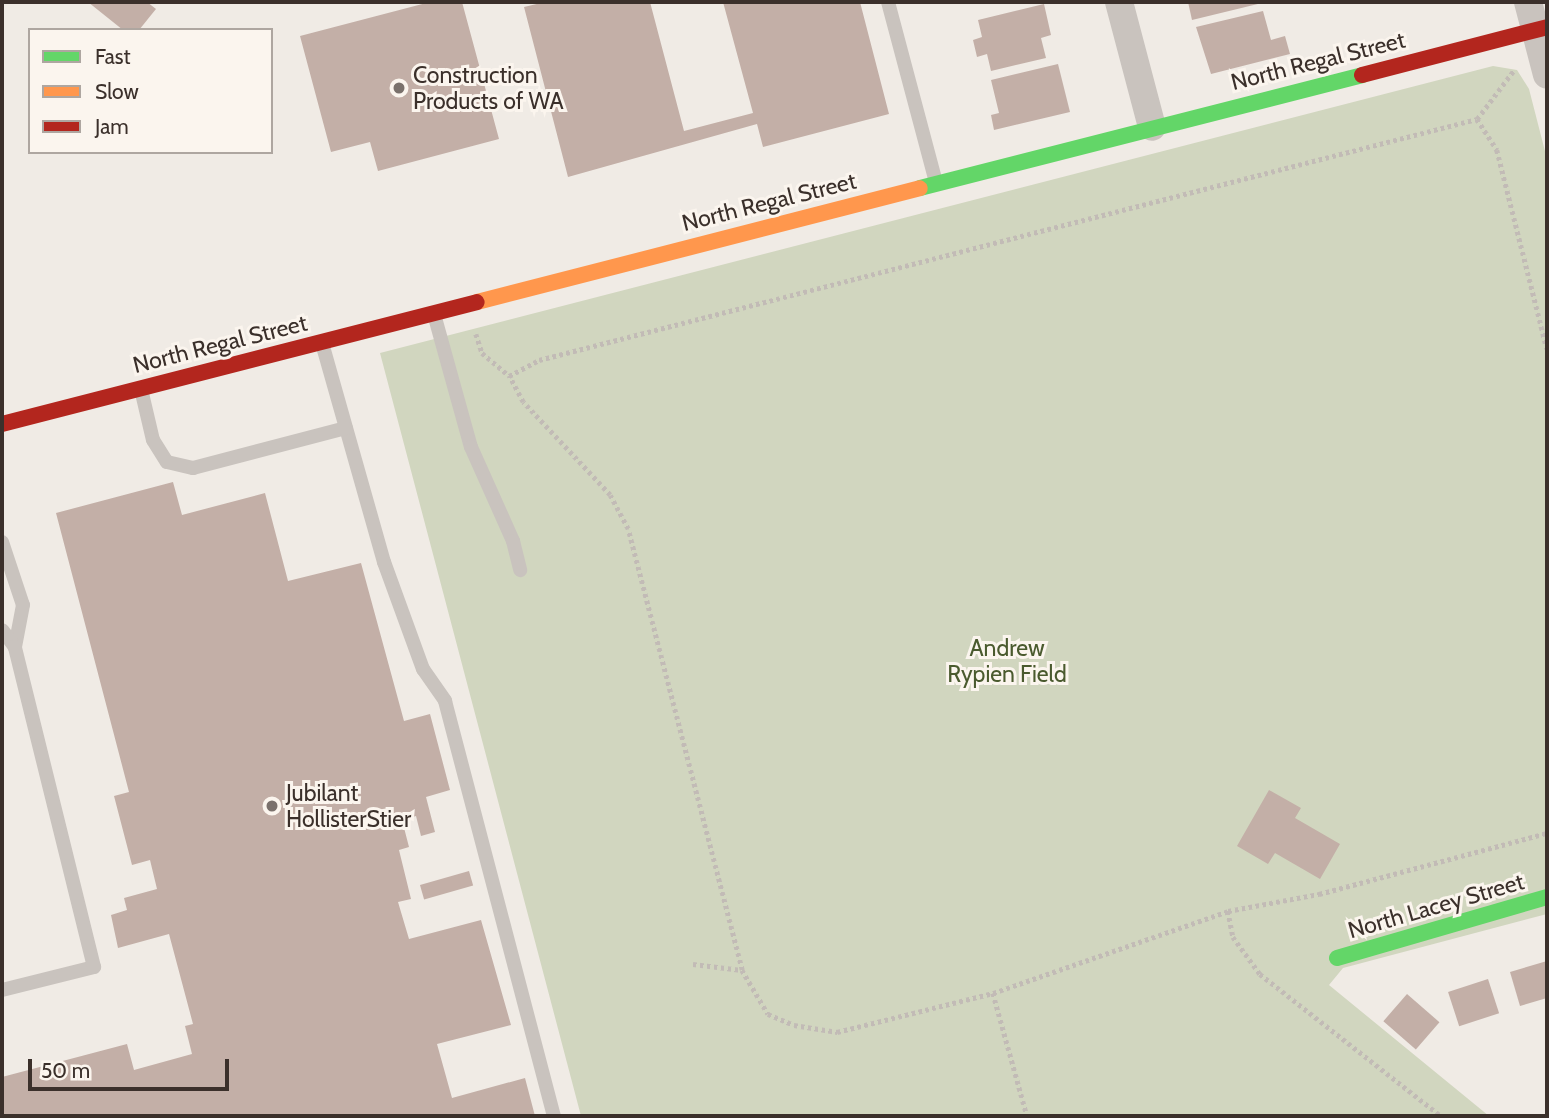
<!DOCTYPE html>
<style>
body{margin:0}
#map{position:relative;width:1549px;height:1118px;overflow:hidden;background:#f0ebe5;font-family:Cabin,sans-serif}
div>[style]{position:absolute}
.green>*{inset:0;background:#d1d6bf}
.building>*{inset:0;background:#c3afa7;transform-origin:0 0}
.path>*{height:4.5px;margin-top:-2.25px;transform-origin:0;background:repeating-linear-gradient(90deg,#c2bbb6 0 3.5px,transparent 0 7px)}
.lane>*{height:14px;margin:-7px;padding:0 7px;transform-origin:7px;border-radius:7px;background:#c9c3be}
.street>*{height:28px;margin:-14px;padding:0 14px;transform-origin:14px;border-radius:14px;background:#c9c3be}
.fast>*{height:16px;margin:-8px;padding:0 8px;transform-origin:8px;border-radius:8px;background:#63d668}
.slow>*{height:16px;margin:-8px;padding:0 8px;transform-origin:8px;border-radius:8px;background:#ff974d}
.jam>*{height:16px;margin:-8px;padding:0 8px;transform-origin:8px;border-radius:8px;background:#b3261e}
.dots>*{width:19px;height:19px;translate:-50% -50%;box-sizing:border-box;border:4px solid #fbf5ee;border-radius:50%}
span{translate:-50% -50%;white-space:nowrap;text-align:center;line-height:1.15;-webkit-text-stroke:6px #fbf5ee;paint-order:stroke}
.street-label{font-size:23px;color:#3b302b}
.poi-label{font-size:23px;color:#3b302b}
.left{translate:0 -50%;text-align:left}
.park-label{font-size:23px;color:#4a5a2e}
.frame{position:absolute;inset:0;border:4px solid #3b302b;pointer-events:none}
.legend{position:absolute;left:28px;top:28px;width:245px;height:126px;box-sizing:border-box;background:#fbf5ee;border:2px solid #aea6a0;margin:0;padding:9px 12px;list-style:none;font-size:21px;color:#3b302b}
.legend li{display:flex;align-items:center;gap:14px;height:35px}
.legend b{width:35px;border:2px solid #aea6a0}
.scale{position:absolute;left:28px;top:1059px;width:201px;height:32px;box-sizing:border-box;border:4px solid #3b302b;border-top:0;padding-left:9px;font-size:21px;line-height:24px;white-space:nowrap;color:#3b302b;-webkit-text-stroke:5px #fbf5ee;paint-order:stroke}
</style>
<div id="map">
<div class="green">
<div style="clip-path:polygon(1493px 66px,1517px 70px,1529px 89px,1547px 159px,1547px 914px,1343px 968px,1329px 985px,1489px 1116px,581px 1116px,380px 353px)"></div>
</div>
<div class="building">
<div style="clip-path:polygon(88px 2px,147px 2px,156px 9px,139px 30px,123px 30px)"></div>
<div style="clip-path:polygon(430px 2px,462px 2px,499px 139px,378px 171px,370px 142px,331px 152px,300px 36px)"></div>
<div style="clip-path:polygon(545px 2px,650px 2px,684px 131px,753px 113px,723px 2px,860px 2px,889px 114px,763px 147px,757px 124px,568px 177px,524px 7px)"></div>
<div style="clip-path:polygon(1188px 2px,1262px 2px,1262px 3px,1192px 20px)"></div>
<div style="clip-path:polygon(1044px 4px,1051px 35px,1041px 38px,1046px 58px,991px 71px,987px 54px,977px 57px,973px 40px,982px 37px,978px 20px)"></div>
<div style="clip-path:polygon(1263px 11px,1271px 40px,1285px 36px,1290px 54px,1211px 74px,1196px 27px)"></div>
<div style="clip-path:polygon(1058px 64px,1070px 112px,994px 130px,991px 115px,999px 113px,991px 80px)"></div>
<div style="clip-path:polygon(173px 482px,182px 515px,265px 493px,288px 581px,361px 563px,404px 721px,430px 714px,450px 790px,426px 797px,435px 832px,421px 836px,416px 816px,402px 820px,409px 847px,399px 850px,411px 899px,398px 902px,409px 939px,481px 920px,511px 1025px,437px 1044px,452px 1098px,525px 1078px,535px 1116px,2px 1116px,2px 1077px,127px 1044px,134px 1070px,192px 1054px,185px 1026px,193px 1024px,169px 934px,118px 948px,111px 915px,127px 910px,124px 898px,157px 889px,150px 860px,132px 865px,114px 796px,129px 792px,56px 513px)"></div>
<div style="clip-path:polygon(1269px 790px,1301px 808px,1295px 818px,1340px 844px,1320px 879px,1275px 853px,1268px 864px,1237px 846px)"></div>
<div style="left:469px;top:871px;width:15px;height:51px;rotate:74deg"></div>
<div style="clip-path:polygon(1547px 961px,1547px 998px,1520px 1006px,1510px 972px)"></div>
<div style="left:1488px;top:979px;width:36px;height:42px;rotate:72deg"></div>
<div style="left:1407px;top:994px;width:43px;height:36px;rotate:41deg"></div>
</div>
<div class="path">
<div style="left:1477px;top:119px;width:61px;rotate:-52.9deg"></div>
<div style="left:476px;top:334px;width:20px;rotate:72deg"></div>
<div style="left:482px;top:353px;width:35px;rotate:40deg"></div>
<div style="left:1228px;top:911px;width:93px;rotate:-10.6deg"></div>
<div style="left:1319px;top:894px;width:236px;rotate:-15deg"></div>
<div style="left:693px;top:964px;width:49px;rotate:7deg"></div>
<div style="left:742px;top:970px;width:51px;rotate:59.4deg"></div>
<div style="left:768px;top:1014px;width:28px;rotate:23deg"></div>
<div style="left:794px;top:1025px;width:44px;rotate:9.2deg"></div>
<div style="left:837px;top:1032px;width:161px;rotate:-14deg"></div>
<div style="left:993px;top:993px;width:249px;rotate:-19.2deg"></div>
<div style="left:1228px;top:911px;width:26px;rotate:79deg"></div>
<div style="left:1233px;top:937px;width:46px;rotate:53.9deg"></div>
<div style="left:1260px;top:974px;width:230px;rotate:38.1deg"></div>
<div style="left:742px;top:970px;width:455px;rotate:-104.5deg"></div>
<div style="left:628px;top:529px;width:38px;rotate:-118deg"></div>
<div style="left:610px;top:495px;width:127px;rotate:-133.1deg"></div>
<div style="left:523px;top:402px;width:30px;rotate:-118deg"></div>
<div style="left:509px;top:376px;width:34px;rotate:-28deg"></div>
<div style="left:539px;top:360px;width:968px;rotate:-14.41deg"></div>
<div style="left:1477px;top:119px;width:37px;rotate:57deg"></div>
<div style="left:1497px;top:150px;width:205px;rotate:75.9deg"></div>
<div style="left:993px;top:993px;width:128px;rotate:74.5deg"></div>
</div>
<div class="lane">
<div style="left:888px;top:2px;width:187px;rotate:75.1deg"></div>
<div style="left:434px;top:314px;width:138px;rotate:74.5deg"></div>
<div style="left:471px;top:447px;width:103px;rotate:65.9deg"></div>
<div style="left:513px;top:541px;width:30px;rotate:76deg"></div>
<div style="left:322px;top:343px;width:228px;rotate:74.2deg"></div>
<div style="left:384px;top:562px;width:114px;rotate:70deg"></div>
<div style="left:423px;top:669px;width:39px;rotate:55deg"></div>
<div style="left:445px;top:701px;width:429px;rotate:75.3deg"></div>
<div style="left:141px;top:389px;width:52px;rotate:76.8deg"></div>
<div style="left:153px;top:440px;width:26px;rotate:58deg"></div>
<div style="left:167px;top:462px;width:27px;rotate:13deg"></div>
<div style="left:193px;top:468px;width:158px;rotate:-14.7deg"></div>
<div style="left:2px;top:542px;width:66px;rotate:71.6deg"></div>
<div style="left:23px;top:605px;width:43px;rotate:100.8deg"></div>
<div style="left:15px;top:647px;width:21px;rotate:-127deg"></div>
<div style="left:2px;top:990px;width:95px;rotate:-14deg"></div>
<div style="left:94px;top:967px;width:330px;rotate:-103.9deg"></div>
</div>
<div class="street">
<div style="left:1119px;top:2px;width:129px;rotate:75.2deg"></div>
<div style="left:1528px;top:2px;width:75px;rotate:75.4deg"></div>
</div>
<div class="fast">
<div style="left:920px;top:188px;width:456px;rotate:-14.3deg"></div>
<div style="left:1337px;top:958px;width:219px;rotate:-16.2deg"></div>
</div>
<div class="slow">
<div style="left:477px;top:302px;width:457px;rotate:-14.4deg"></div>
</div>
<div class="jam">
<div style="left:1362px;top:75px;width:191px;rotate:-14.5deg"></div>
<div style="left:2px;top:424px;width:490px;rotate:-14.4deg"></div>
</div>
<div class="dots">
<div style="left:399px;top:88px;background:#7a716c"></div>
<div style="left:272px;top:806px;background:#7a716c"></div>
</div>
<div class="street-label">
<span style="left:1318px;top:61px;rotate:-14deg">North Regal Street</span>
<span style="left:769px;top:202px;rotate:-14deg">North Regal Street</span>
<span style="left:220px;top:344px;rotate:-14deg">North Regal Street</span>
<span style="left:1436px;top:906px;rotate:-16deg">North Lacey Street</span>
</div>
<div class="poi-label">
<span class="left" style="left:413px;top:88px">Construction<br>Products of WA</span>
<span class="left" style="left:286px;top:806px">Jubilant<br>HollisterStier</span>
</div>
<div class="park-label">
<span style="left:1007px;top:661px">Andrew<br>Rypien Field</span>
</div>
<div class="frame"></div>
<ul class="legend">
<li><b style="height:9px;background:#63d668"></b>Fast</li>
<li><b style="height:9px;background:#ff974d"></b>Slow</li>
<li><b style="height:9px;background:#b3261e"></b>Jam</li>
</ul>
<div class="scale">50 m</div>
</div>
